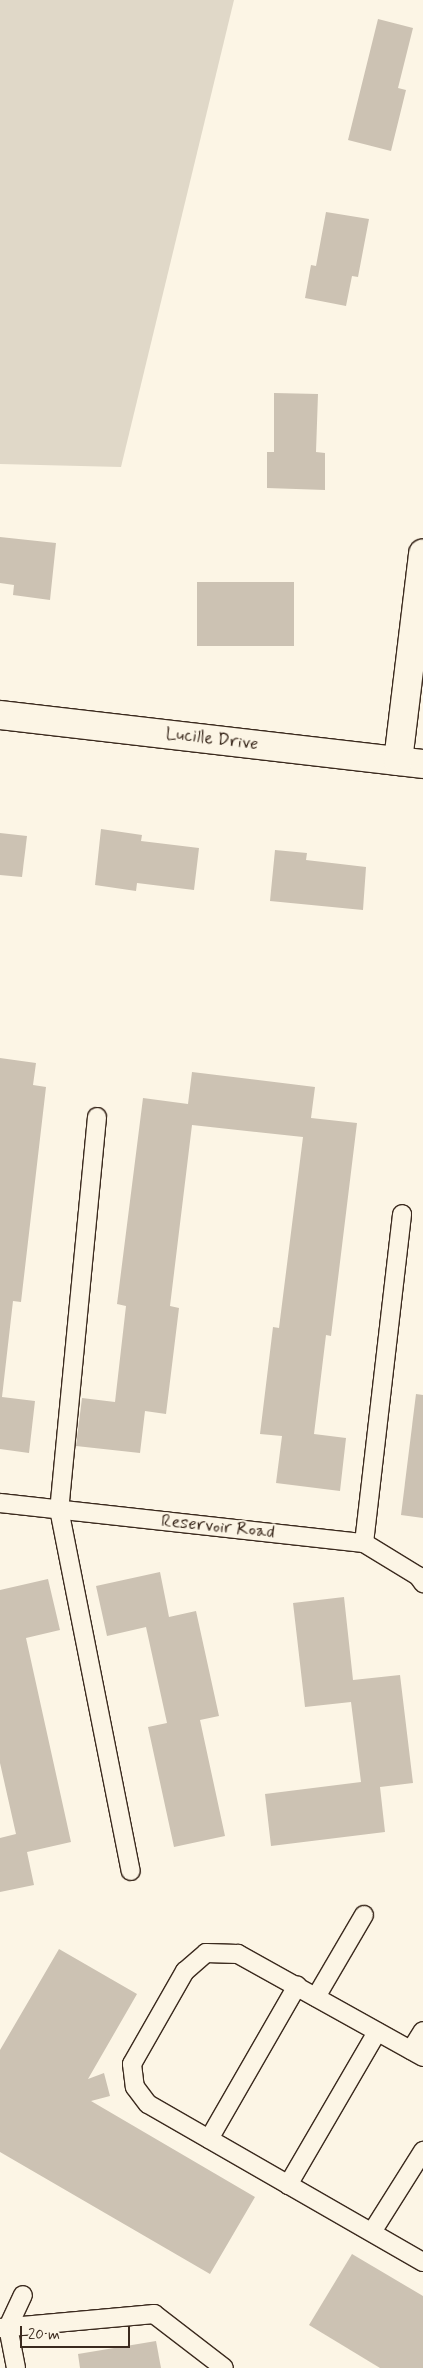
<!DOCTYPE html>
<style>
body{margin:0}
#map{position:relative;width:423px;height:2368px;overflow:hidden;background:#fcf5e5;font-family:Mynerve,sans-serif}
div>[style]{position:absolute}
.green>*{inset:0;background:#e0d8c8}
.building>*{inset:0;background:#ccc2b3;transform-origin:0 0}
.roads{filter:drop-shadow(1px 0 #3b2a1e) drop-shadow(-1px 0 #3b2a1e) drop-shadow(0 1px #3b2a1e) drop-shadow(0 -1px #3b2a1e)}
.lane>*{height:18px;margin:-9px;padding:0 9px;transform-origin:9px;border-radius:9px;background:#fcf5e5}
.street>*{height:28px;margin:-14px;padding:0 14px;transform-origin:14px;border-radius:14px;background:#fcf5e5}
span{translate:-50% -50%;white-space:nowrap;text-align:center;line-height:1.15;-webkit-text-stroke:4px #fcf5e5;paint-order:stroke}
.street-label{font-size:18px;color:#3b2a1e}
.scale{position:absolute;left:20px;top:2326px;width:110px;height:22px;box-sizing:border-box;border:2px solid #3b2a1e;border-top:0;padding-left:6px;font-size:15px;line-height:18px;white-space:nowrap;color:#3b2a1e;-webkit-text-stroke:4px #fcf5e5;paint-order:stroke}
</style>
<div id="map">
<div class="green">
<div style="clip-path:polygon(0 0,234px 0,121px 467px,0 464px)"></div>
</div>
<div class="building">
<div style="clip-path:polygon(378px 19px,413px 28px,398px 88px,406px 90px,391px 151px,348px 140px)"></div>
<div style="clip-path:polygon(326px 212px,369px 219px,358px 277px,352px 276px,346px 306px,305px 298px,311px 265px,316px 266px)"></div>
<div style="clip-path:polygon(274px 393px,318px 394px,316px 452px,325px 453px,325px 490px,267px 488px,267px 452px,274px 452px)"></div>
<div style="clip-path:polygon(0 537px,56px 543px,50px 600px,13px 595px,14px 585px,0 583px)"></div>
<div style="left:197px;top:582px;width:97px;height:64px"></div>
<div style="clip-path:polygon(101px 829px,142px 835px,141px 841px,199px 848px,194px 890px,137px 883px,136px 891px,95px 885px)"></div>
<div style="clip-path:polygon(0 833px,27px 836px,22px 877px,0 875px)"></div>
<div style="clip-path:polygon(275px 850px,307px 853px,306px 860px,366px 867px,363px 910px,270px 901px)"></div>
<div style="clip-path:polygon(0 1058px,36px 1063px,33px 1085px,46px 1087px,21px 1302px,13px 1301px,2px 1397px,35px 1401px,29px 1453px,0 1449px)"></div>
<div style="clip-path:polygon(192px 1072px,315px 1087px,311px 1118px,357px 1123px,331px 1336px,326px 1335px,314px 1434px,346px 1438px,340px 1491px,276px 1483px,282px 1436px,260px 1434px,273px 1327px,279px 1328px,303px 1137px,192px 1125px,170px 1306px,179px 1308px,166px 1414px,145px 1411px,140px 1453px,76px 1446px,82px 1398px,115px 1402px,126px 1306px,117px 1304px,143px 1098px,188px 1104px)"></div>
<div style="clip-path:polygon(416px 1394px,423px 1395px,423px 1518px,401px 1515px)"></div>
<div style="clip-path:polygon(160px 1572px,169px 1617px,196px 1611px,219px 1716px,200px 1720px,225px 1836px,174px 1847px,148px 1727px,167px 1723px,146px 1627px,107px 1636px,96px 1586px)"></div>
<div style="clip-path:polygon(48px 1579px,60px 1630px,26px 1638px,71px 1842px,27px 1852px,34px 1885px,0 1892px,0 1838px,16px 1834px,0 1763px,0 1590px)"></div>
<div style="clip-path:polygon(344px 1597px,353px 1680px,400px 1675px,413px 1783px,380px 1787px,385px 1832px,271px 1846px,265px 1794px,361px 1782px,351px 1702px,305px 1707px,293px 1603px)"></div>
<div style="clip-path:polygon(59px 1949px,137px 1994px,88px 2079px,104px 2073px,110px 2096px,91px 2101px,255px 2197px,210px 2274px,0 2152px,0 2050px)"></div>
<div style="clip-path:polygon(352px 2254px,423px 2296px,423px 2368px,380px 2368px,309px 2325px)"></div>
<div style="clip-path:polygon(156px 2341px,161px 2368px,80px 2368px,78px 2354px)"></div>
</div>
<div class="roads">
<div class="lane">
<div style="left:97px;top:1117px;width:394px;rotate:95.5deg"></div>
<div style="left:59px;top:1509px;width:369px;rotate:78.8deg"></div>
<div style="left:0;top:1503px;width:366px;rotate:6.3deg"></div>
<div style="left:364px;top:1543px;width:63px;rotate:31.4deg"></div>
<div style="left:418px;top:1576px;width:9px;rotate:54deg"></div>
<div style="left:364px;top:1543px;width:331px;rotate:-83.4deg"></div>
<div style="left:316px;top:1997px;width:95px;rotate:-59.7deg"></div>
<div style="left:411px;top:2050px;width:22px;rotate:-58deg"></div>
<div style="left:423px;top:2057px;width:212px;rotate:-150.9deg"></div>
<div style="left:238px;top:1954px;width:32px;rotate:-178deg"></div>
<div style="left:206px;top:1953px;width:28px;rotate:139deg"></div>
<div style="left:185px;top:1971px;width:107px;rotate:119.7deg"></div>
<div style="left:132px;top:2064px;width:23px;rotate:83deg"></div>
<div style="left:135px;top:2087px;width:21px;rotate:53deg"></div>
<div style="left:148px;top:2104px;width:317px;rotate:29.9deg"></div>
<div style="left:209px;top:2139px;width:177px;rotate:-60.1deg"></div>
<div style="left:288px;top:2185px;width:177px;rotate:-59.8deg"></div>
<div style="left:372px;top:2232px;width:96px;rotate:-57.8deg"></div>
<div style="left:0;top:2328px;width:155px;rotate:-5.2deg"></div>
<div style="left:154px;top:2314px;width:88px;rotate:37.6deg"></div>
<div style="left:16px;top:2368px;width:42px;rotate:-101deg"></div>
<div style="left:8px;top:2327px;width:35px;rotate:-65deg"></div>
</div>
<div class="street">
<div style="left:0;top:715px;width:426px;rotate:6.6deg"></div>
<div style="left:398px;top:761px;width:209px;rotate:-83.1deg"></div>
</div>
</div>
<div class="street-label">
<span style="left:212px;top:739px;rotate:7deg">Lucille Drive</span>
<span style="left:218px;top:1527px;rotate:6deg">Reservoir Road</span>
</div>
<div class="scale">20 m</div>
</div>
